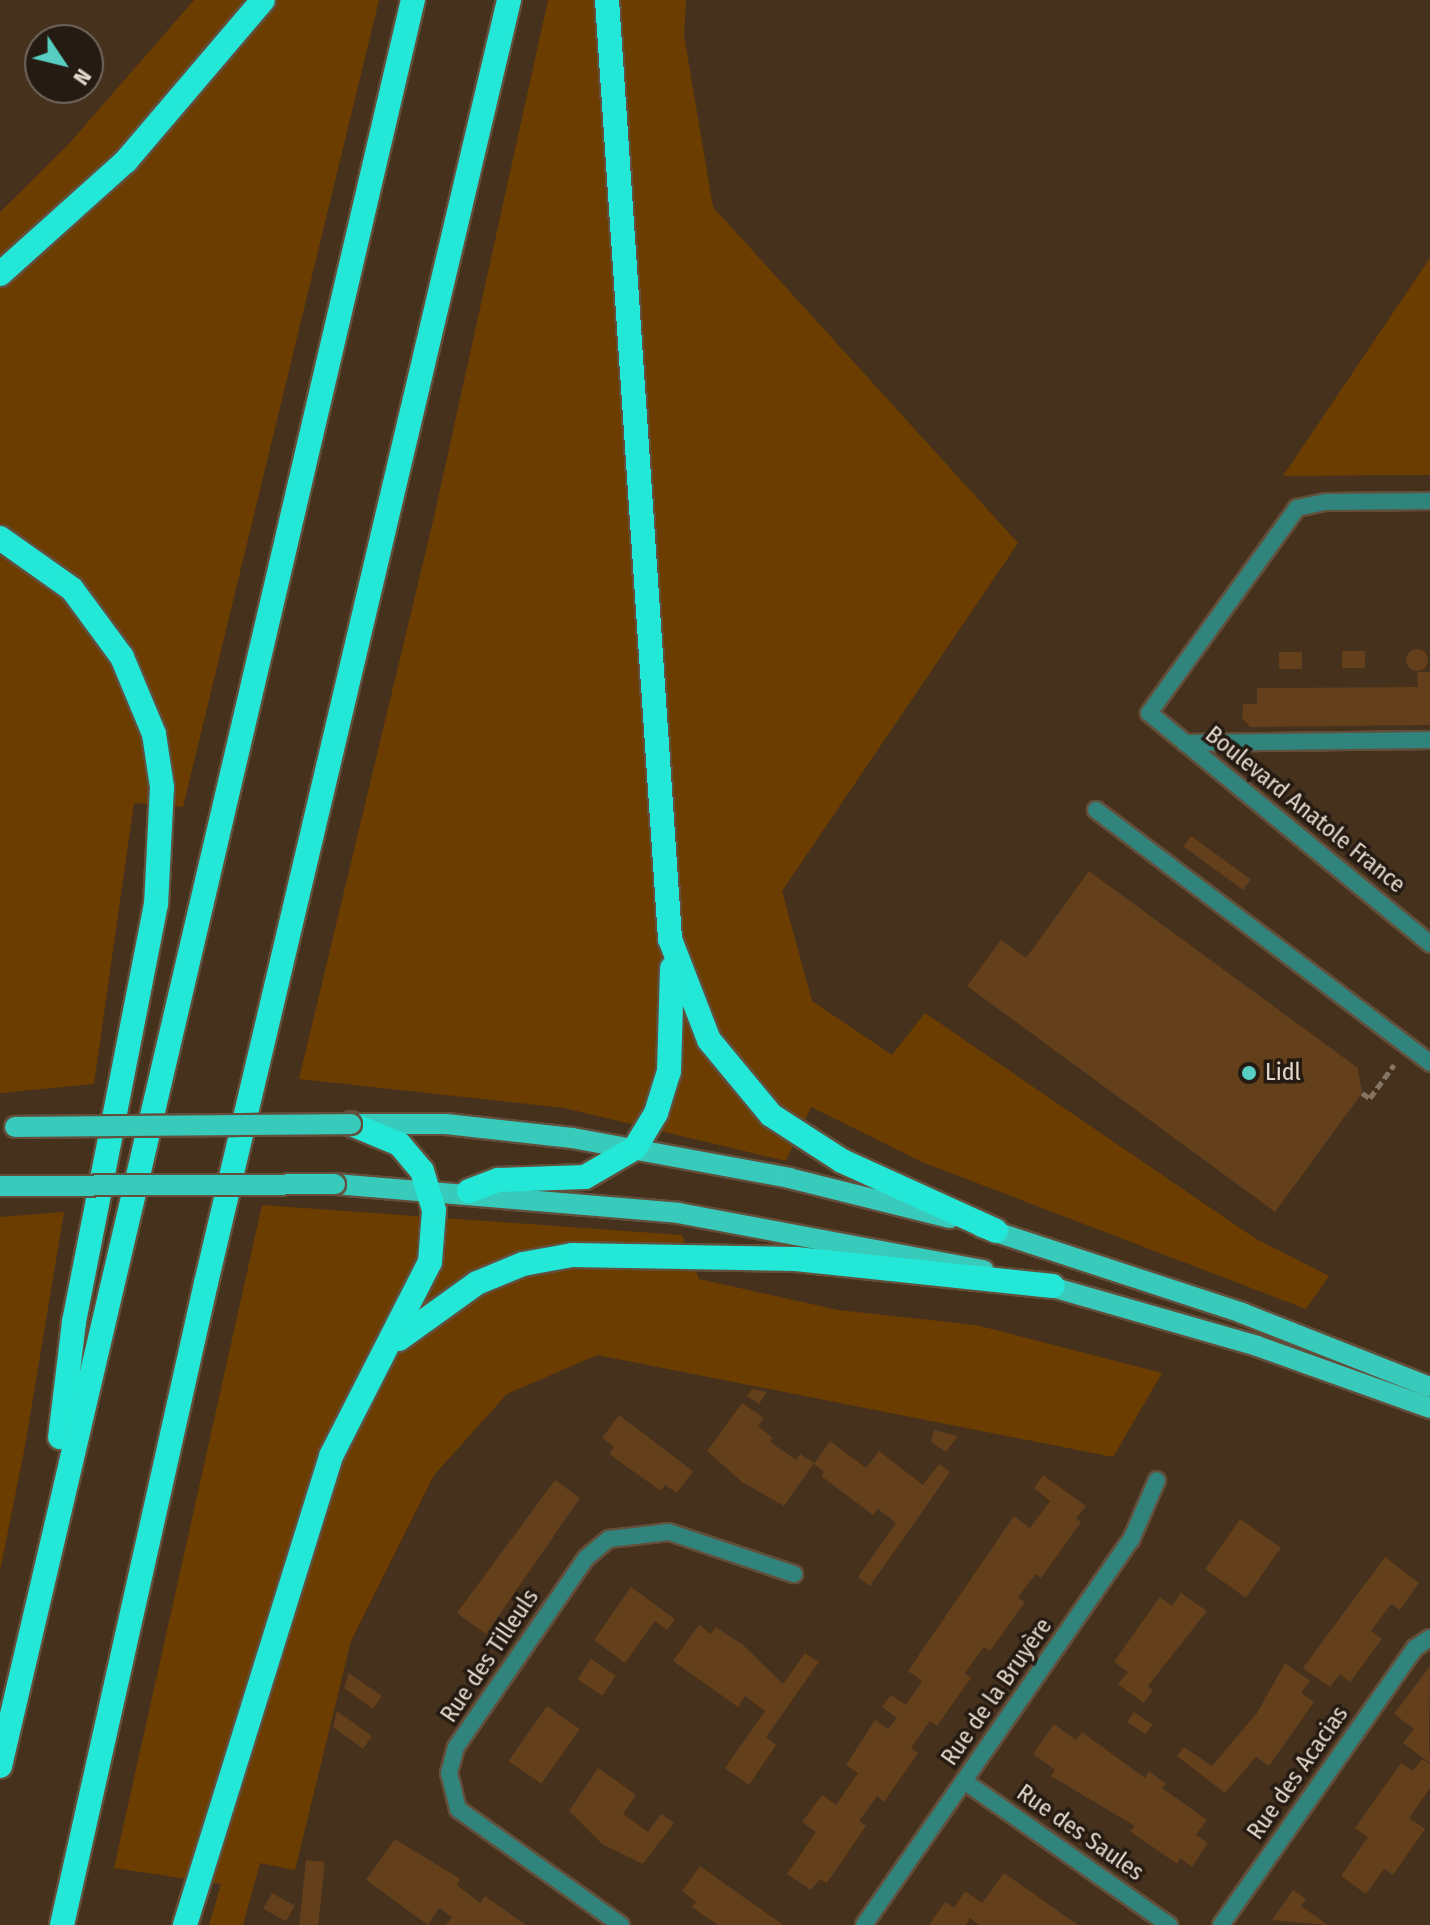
<!DOCTYPE html>
<meta charset="utf-8">
<style>
body{margin:0}
#map{position:relative;width:1430px;height:1925px;overflow:hidden;background:#46311d;font-family:"Fira Sans Condensed",sans-serif}
div>[style]{position:absolute}
.green>*{inset:0;background:#6c3d00}
.building>*{inset:0;background:#633f1b;transform-origin:0 0}
.round{border-radius:50%}
.path>*{height:5px;margin-top:-2.5px;transform-origin:0;background:repeating-linear-gradient(90deg,#877564 0 8px,transparent 0 12px)}
.roads{filter:drop-shadow(2px 0 #624f3c) drop-shadow(-2px 0 #624f3c) drop-shadow(0 2px #624f3c) drop-shadow(0 -2px #624f3c)}
.lane>*{height:16px;margin:-8px;padding:0 8px;transform-origin:8px;border-radius:8px;background:#31847b}
.street>*{height:16px;margin:-8px;padding:0 8px;transform-origin:8px;border-radius:8px;background:#31847b}
.primary>*{height:20px;margin:-10px;padding:0 10px;transform-origin:10px;border-radius:10px;background:#38cbbc}
.highway>*{height:24px;margin:-12px;padding:0 12px;transform-origin:12px;border-radius:12px;background:#24e8d7}
.bridges{filter:drop-shadow(2px 0 #624f3c) drop-shadow(-2px 0 #624f3c) drop-shadow(0 2px #624f3c) drop-shadow(0 -2px #624f3c)}
.primary-bridge>*{height:20px;margin:-10px;padding:0 10px;transform-origin:10px;border-radius:10px;background:#38cbbc}
.dots>*{width:22px;height:22px;translate:-50% -50%;box-sizing:border-box;border:4px solid #251b12;border-radius:50%}
span{translate:-50% -50%;white-space:nowrap;text-align:center;line-height:1.15;-webkit-text-stroke:7px #251b12;paint-order:stroke}
.street-label{font-size:24px;color:#e4d7cb}
.poi-label{font-size:24px;color:#e4d7cb}
.left{translate:0 -50%;text-align:left}
.north{position:absolute;left:24px;top:24px;width:80px;height:80px;box-sizing:border-box;background:#251b12;border:2px solid #71665c;border-radius:50%;rotate:125deg;font-size:22px;font-weight:700;line-height:32px;text-align:center;color:#e4d7cb}
.north::after{content:'';display:block;margin:auto;width:28px;height:36px;background:#57cec1;clip-path:polygon(50% 0,100% 100%,50% 72%,0 100%)}
</style>
<div id="map">
<div class="green">
<div style="clip-path:polygon(194px 0,379px 0,183px 807px,134px 803px,94px 1084px,0 1093px,0 212px,67px 146px)"></div>
<div style="clip-path:polygon(548px 0,686px 0,684px 35px,713px 207px,1018px 543px,782px 891px,812px 1001px,892px 1055px,925px 1013px,1256px 1239px,1329px 1276px,1306px 1309px,922px 1162px,811px 1107px,786px 1161px,564px 1108px,299px 1079px,434px 517px)"></div>
<div style="clip-path:polygon(1430px 258px,1430px 475px,1283px 476px)"></div>
<div style="clip-path:polygon(262px 1205px,682px 1235px,699px 1279px,838px 1310px,976px 1325px,1162px 1373px,1113px 1457px,597px 1355px,507px 1394px,434px 1475px,351px 1641px,295px 1870px,260px 1863px,243px 1925px,209px 1925px,221px 1884px,114px 1868px)"></div>
<div style="clip-path:polygon(64px 1212px,25px 1446px,0 1571px,0 1217px)"></div>
</div>
<div class="building">
<div class="round" style="left:1406px;top:649px;width:22px;height:22px"></div>
<div style="left:1342px;top:651px;width:23px;height:17px"></div>
<div style="left:1279px;top:652px;width:23px;height:17px"></div>
<div style="clip-path:polygon(1417px 672px,1430px 672px,1430px 725px,1250px 727px,1242px 718px,1243px 704px,1257px 704px,1257px 688px,1418px 687px)"></div>
<div style="left:1191px;top:836px;width:74px;height:13px;rotate:36deg"></div>
<div style="clip-path:polygon(1089px 871px,1358px 1068px,1362px 1093px,1275px 1212px,967px 986px,1001px 940px,1026px 958px)"></div>
<div style="clip-path:polygon(752px 1389px,767px 1392px,759px 1404px,747px 1396px)"></div>
<div style="clip-path:polygon(742px 1403px,764px 1418px,758px 1426px,773px 1438px,770px 1442px,796px 1460px,800px 1454px,814px 1463px,784px 1506px,742px 1482px,707px 1451px)"></div>
<div style="clip-path:polygon(619px 1415px,693px 1471px,677px 1493px,665px 1485px,661px 1491px,609px 1454px,614px 1447px,602px 1438px)"></div>
<div style="clip-path:polygon(934px 1430px,958px 1436px,946px 1452px,931px 1442px)"></div>
<div style="clip-path:polygon(830px 1441px,866px 1468px,879px 1451px,923px 1485px,939px 1464px,950px 1472px,870px 1586px,858px 1577px,896px 1523px,878px 1509px,873px 1515px,821px 1476px,824px 1472px,814px 1464px)"></div>
<div style="clip-path:polygon(1043px 1475px,1086px 1506px,1076px 1518px,1081px 1522px,1041px 1578px,1036px 1574px,1027px 1585px,1018px 1598px,1025px 1602px,990px 1651px,984px 1647px,974px 1660px,965px 1673px,971px 1678px,937px 1726px,930px 1721px,911px 1748px,918px 1753px,884px 1802px,877px 1796px,868px 1809px,859px 1821px,866px 1826px,827px 1883px,820px 1879px,811px 1890px,787px 1874px,816px 1832px,802px 1822px,822px 1795px,836px 1805px,858px 1773px,846px 1765px,875px 1720px,888px 1729px,897px 1718px,882px 1707px,891px 1695px,906px 1705px,922px 1681px,908px 1671px,1014px 1516px,1030px 1528px,1050px 1501px,1034px 1488px)"></div>
<div style="clip-path:polygon(555px 1480px,580px 1498px,486px 1634px,457px 1613px)"></div>
<div style="left:1240px;top:1519px;width:50px;height:61px;rotate:35deg"></div>
<div style="clip-path:polygon(1385px 1557px,1419px 1583px,1400px 1610px,1391px 1604px,1371px 1631px,1382px 1639px,1350px 1682px,1340px 1674px,1330px 1687px,1303px 1668px)"></div>
<div style="clip-path:polygon(631px 1587px,675px 1619px,667px 1630px,655px 1621px,625px 1663px,594px 1640px)"></div>
<div style="clip-path:polygon(1181px 1593px,1207px 1611px,1148px 1686px,1153px 1690px,1144px 1703px,1118px 1684px,1128px 1672px,1114px 1662px,1160px 1597px,1172px 1606px)"></div>
<div style="clip-path:polygon(699px 1625px,711px 1634px,716px 1627px,743px 1645px,783px 1684px,805px 1653px,819px 1662px,766px 1737px,776px 1745px,749px 1785px,725px 1768px,765px 1711px,745px 1696px,738px 1707px,673px 1661px)"></div>
<div style="left:591px;top:1659px;width:30px;height:24px;rotate:34deg"></div>
<div style="clip-path:polygon(1285px 1663px,1310px 1681px,1301px 1693px,1314px 1702px,1269px 1766px,1256px 1757px,1225px 1793px,1177px 1756px,1184px 1747px,1212px 1766px,1257px 1713px)"></div>
<div style="clip-path:polygon(1430px 1666px,1429px 1739px,1430px 1763px,1403px 1743px,1414px 1729px,1394px 1714px)"></div>
<div style="clip-path:polygon(349px 1673px,382px 1696px,373px 1709px,344px 1688px)"></div>
<div style="left:547px;top:1706px;width:40px;height:67px;rotate:35deg"></div>
<div style="clip-path:polygon(337px 1711px,372px 1736px,363px 1749px,333px 1727px)"></div>
<div style="left:1134px;top:1712px;width:22px;height:12px;rotate:34deg"></div>
<div style="clip-path:polygon(1054px 1724px,1076px 1740px,1082px 1732px,1145px 1778px,1149px 1771px,1166px 1784px,1162px 1788px,1207px 1820px,1196px 1835px,1208px 1843px,1192px 1867px,1180px 1858px,1177px 1864px,1130px 1831px,1135px 1826px,1051px 1776px,1055px 1770px,1033px 1754px)"></div>
<div style="clip-path:polygon(1422px 1759px,1430px 1764px,1430px 1788px,1409px 1818px,1425px 1829px,1393px 1875px,1384px 1869px,1366px 1894px,1341px 1876px,1368px 1837px,1355px 1828px,1401px 1763px,1413px 1771px)"></div>
<div style="clip-path:polygon(598px 1768px,636px 1795px,623px 1814px,648px 1832px,661px 1814px,674px 1823px,643px 1864px,602px 1844px,569px 1811px)"></div>
<div style="clip-path:polygon(395px 1839px,460px 1879px,457px 1885px,480px 1903px,485px 1896px,526px 1925px,446px 1925px,452px 1917px,439px 1908px,428px 1925px,366px 1880px)"></div>
<div style="left:306px;top:1860px;width:19px;height:66px;rotate:6deg"></div>
<div style="clip-path:polygon(700px 1866px,742px 1896px,783px 1925px,718px 1925px,692px 1907px,696px 1902px,682px 1891px)"></div>
<div style="clip-path:polygon(1004px 1873px,1031px 1892px,1078px 1925px,980px 1925px,970px 1918px,966px 1925px,929px 1925px,945px 1902px,954px 1908px,965px 1891px,982px 1903px)"></div>
<div style="clip-path:polygon(1293px 1890px,1306px 1899px,1301px 1906px,1328px 1925px,1272px 1920px)"></div>
<div style="left:272px;top:1893px;width:26px;height:18px;rotate:29deg"></div>
</div>
<div class="path">
<div style="left:1362px;top:1093px;width:9px;rotate:32deg"></div>
<div style="left:1370px;top:1098px;width:41px;rotate:-54deg"></div>
</div>
<div class="roads">
<div class="lane">
<div style="left:1096px;top:810px;width:419px;rotate:37.1deg"></div>
</div>
<div class="street">
<div style="left:1430px;top:501px;width:105px;rotate:179.5deg"></div>
<div style="left:1325px;top:502px;width:29px;rotate:168deg"></div>
<div style="left:1297px;top:508px;width:253px;rotate:125.8deg"></div>
<div style="left:1149px;top:713px;width:364px;rotate:39.4deg"></div>
<div style="left:1185px;top:743px;width:245px;rotate:-0.7deg"></div>
<div style="left:964px;top:1781px;width:251px;rotate:35.1deg"></div>
<div style="left:621px;top:1925px;width:200px;rotate:-144.6deg"></div>
<div style="left:458px;top:1809px;width:37px;rotate:-104deg"></div>
<div style="left:449px;top:1773px;width:27px;rotate:-75deg"></div>
<div style="left:456px;top:1747px;width:229px;rotate:-55.5deg"></div>
<div style="left:586px;top:1558px;width:30px;rotate:-40deg"></div>
<div style="left:609px;top:1539px;width:60px;rotate:-6.7deg"></div>
<div style="left:669px;top:1532px;width:132px;rotate:18.6deg"></div>
<div style="left:864px;top:1925px;width:469px;rotate:-55.3deg"></div>
<div style="left:1131px;top:1540px;width:65px;rotate:-66.6deg"></div>
<div style="left:1221px;top:1925px;width:338px;rotate:-55deg"></div>
<div style="left:1415px;top:1648px;width:18px;rotate:-34deg"></div>
</div>
<div class="primary">
<div style="left:355px;top:1124px;width:91px"></div>
<div style="left:446px;top:1124px;width:127px;rotate:6.3deg"></div>
<div style="left:572px;top:1138px;width:221px;rotate:10.4deg"></div>
<div style="left:789px;top:1178px;width:166px;rotate:14deg"></div>
<div style="left:335px;top:1184px;width:344px;rotate:4.8deg"></div>
<div style="left:678px;top:1213px;width:311px;rotate:10.6deg"></div>
<div style="left:981px;top:1227px;width:275px;rotate:18.2deg"></div>
<div style="left:1242px;top:1313px;width:202px;rotate:21.5deg"></div>
<div style="left:1038px;top:1283px;width:228px;rotate:16deg"></div>
<div style="left:1257px;top:1346px;width:184px;rotate:19.7deg"></div>
</div>
<div class="highway">
<div style="left:607px;top:0;width:941px;rotate:86.16deg"></div>
<div style="left:670px;top:939px;width:108px;rotate:68.9deg"></div>
<div style="left:709px;top:1040px;width:97px;rotate:50.4deg"></div>
<div style="left:771px;top:1115px;width:85px;rotate:32.9deg"></div>
<div style="left:842px;top:1161px;width:169px;rotate:24.4deg"></div>
<div style="left:0;top:274px;width:169px;rotate:-41.9deg"></div>
<div style="left:126px;top:161px;width:211px;rotate:-49.6deg"></div>
<div style="left:0;top:538px;width:88px;rotate:35.3deg"></div>
<div style="left:72px;top:589px;width:84px;rotate:53.7deg"></div>
<div style="left:122px;top:657px;width:83px;rotate:67.4deg"></div>
<div style="left:154px;top:734px;width:54px;rotate:81.4deg"></div>
<div style="left:162px;top:787px;width:117px;rotate:92.9deg"></div>
<div style="left:156px;top:904px;width:426px;rotate:101.1deg"></div>
<div style="left:74px;top:1322px;width:116px;rotate:96.9deg"></div>
<div style="left:469px;top:1191px;width:31px;rotate:-21deg"></div>
<div style="left:498px;top:1180px;width:87px;rotate:-2deg"></div>
<div style="left:585px;top:1177px;width:58px;rotate:-30.1deg"></div>
<div style="left:635px;top:1148px;width:41px;rotate:-59deg"></div>
<div style="left:656px;top:1113px;width:44px;rotate:-72.8deg"></div>
<div style="left:669px;top:1071px;width:103px;rotate:-88.3deg"></div>
<div style="left:399px;top:1339px;width:96px;rotate:-35.7deg"></div>
<div style="left:477px;top:1283px;width:50px;rotate:-22.4deg"></div>
<div style="left:523px;top:1264px;width:50px;rotate:-10.4deg"></div>
<div style="left:572px;top:1255px;width:224px;rotate:1deg"></div>
<div style="left:796px;top:1259px;width:258px;rotate:6deg"></div>
<div style="left:0;top:1766px;width:1814px;rotate:-76.84deg"></div>
<div style="left:62px;top:1925px;width:658px;rotate:-77.36deg"></div>
<div style="left:206px;top:1283px;width:1318px;rotate:-76.71deg"></div>
<div style="left:185px;top:1925px;width:491px;rotate:-72.7deg"></div>
<div style="left:331px;top:1456px;width:218px;rotate:-63deg"></div>
<div style="left:430px;top:1262px;width:52px;rotate:-85.6deg"></div>
<div style="left:434px;top:1210px;width:41px;rotate:-107.1deg"></div>
<div style="left:422px;top:1171px;width:35px;rotate:-130deg"></div>
<div style="left:399px;top:1144px;width:52px;rotate:-157.4deg"></div>
</div>
</div>
<div class="bridges">
<div class="primary-bridge">
<div style="left:15px;top:1127px;width:336px;rotate:-0.5deg"></div>
<div style="left:0;top:1186px;width:335px;rotate:-0.3deg"></div>
</div>
</div>
<div class="dots">
<div style="left:1249px;top:1073px;background:#57cec1"></div>
</div>
<div class="street-label">
<span style="left:1305px;top:810px;rotate:39deg">Boulevard Anatole France</span>
<span style="left:490px;top:1656px;rotate:-56deg">Rue des Tilleuls</span>
<span style="left:997px;top:1692px;rotate:-55deg">Rue de la Bruyère</span>
<span style="left:1298px;top:1773px;rotate:-55deg">Rue des Acacias</span>
<span style="left:1080px;top:1833px;rotate:35deg">Rue des Saules</span>
</div>
<div class="poi-label">
<span class="left" style="left:1265px;top:1073px">Lidl</span>
</div>
<div class="north">N</div>
</div>
